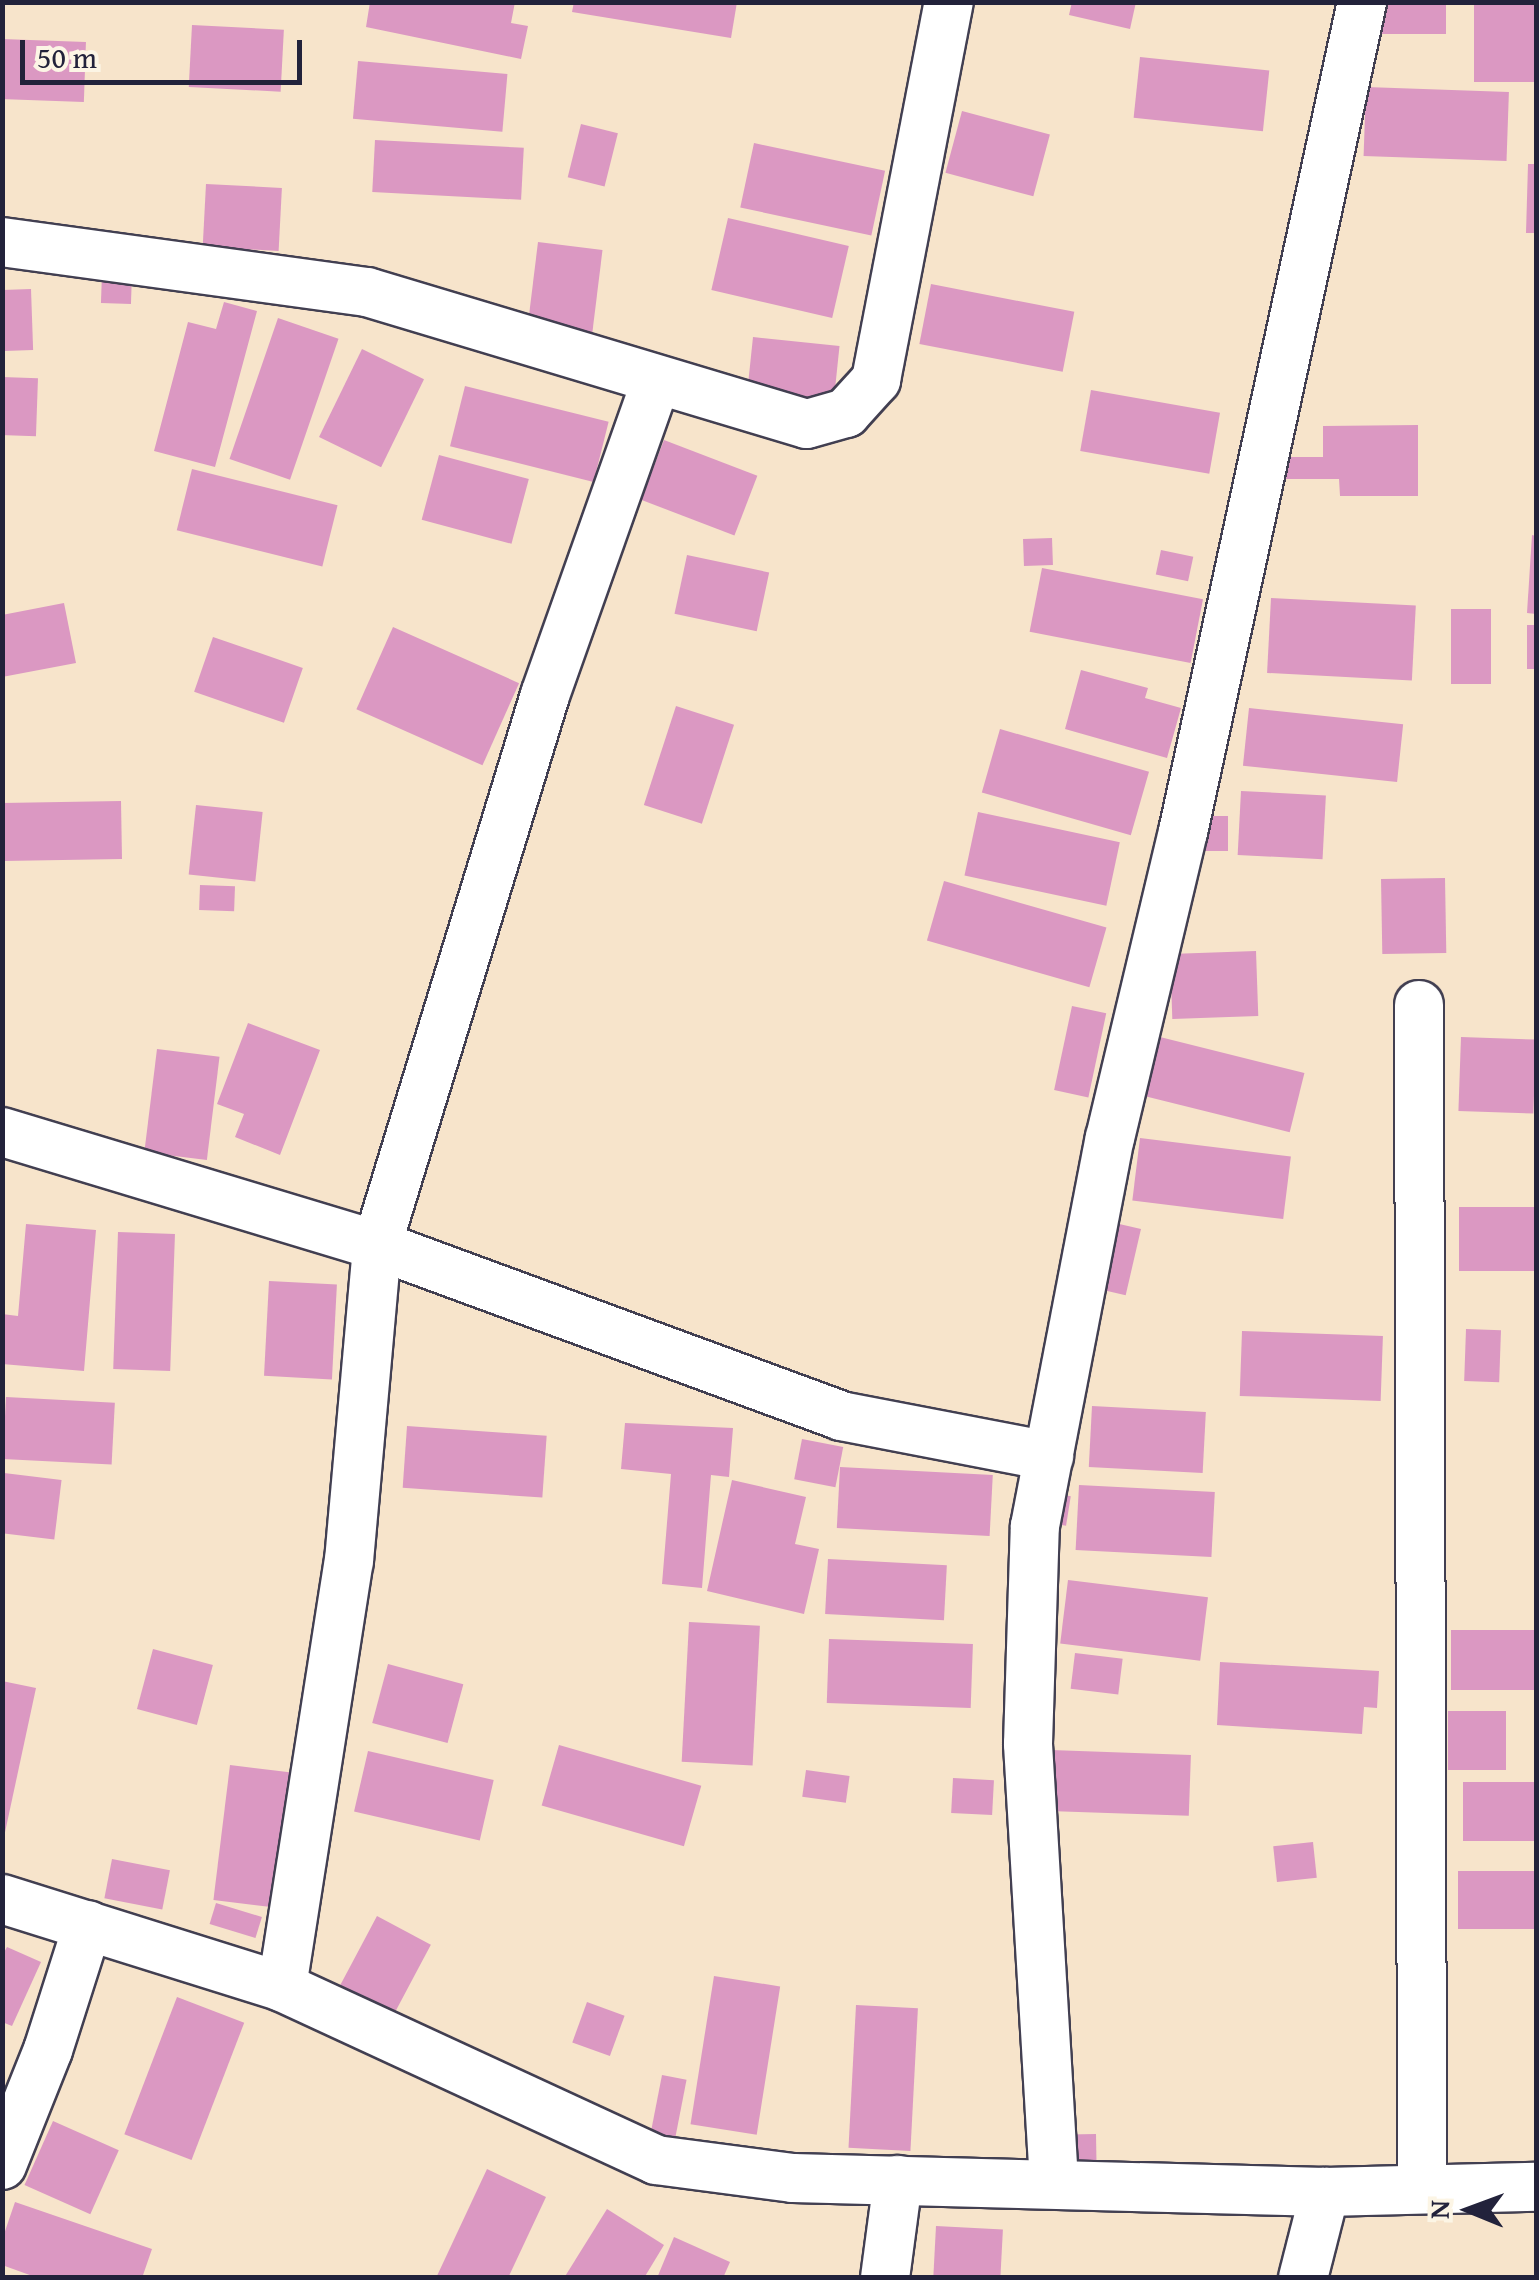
<!DOCTYPE html>
<style>
body{margin:0}
#map{position:relative;width:1539px;height:2280px;overflow:hidden;background:#f7e4cb;font-family:"Gentium Book Plus",serif}
div>[style]{position:absolute}
.building>*{inset:0;background:#db98c2;transform-origin:0 0}
.roads{filter:drop-shadow(2px 0 #423f51) drop-shadow(-2px 0 #423f51) drop-shadow(0 2px #423f51) drop-shadow(0 -2px #423f51)}
.minor>*{height:48px;margin:-24px;padding:0 24px;transform-origin:24px;border-radius:24px;background:#fff}
span{translate:-50% -50%;white-space:nowrap;text-align:center;line-height:1.15;-webkit-text-stroke:10px #fcf5e5;paint-order:stroke}
.frame{position:absolute;inset:0;border:5px solid #22223b;pointer-events:none}
.north{position:absolute;left:1419px;top:2160px;width:100px;height:100px;-webkit-text-stroke:8px #fcf5e5;paint-order:stroke;rotate:271deg;font-size:28px;font-weight:700;line-height:40px;text-align:center;color:#22223b}
.north::after{content:'';display:block;margin:auto;width:35px;height:45px;background:#22223b;clip-path:polygon(50% 0,100% 100%,50% 72%,0 100%)}
.scale{position:absolute;left:20px;top:40px;width:282px;height:45px;box-sizing:border-box;border:5px solid #22223b;border-top:0;padding-left:12px;font-size:30px;line-height:35px;white-space:nowrap;color:#22223b;-webkit-text-stroke:8px #fcf5e5;paint-order:stroke}
</style>
<div id="map">
<div class="building">
<div style="clip-path:polygon(370px 2px,515px 2px,511px 23px,528px 26px,521px 59px,366px 27px)"></div>
<div style="clip-path:polygon(574px 2px,737px 2px,731px 38px,572px 12px)"></div>
<div style="clip-path:polygon(1072px 2px,1136px 2px,1130px 29px,1069px 15px)"></div>
<div style="left:1374px;top:2px;width:72px;height:32px"></div>
<div style="left:1474px;top:2px;width:62px;height:80px"></div>
<div style="left:192px;top:25px;width:92px;height:62px;rotate:3deg"></div>
<div style="left:2px;top:39px;width:84px;height:60px;rotate:2deg"></div>
<div style="left:1140px;top:57px;width:130px;height:61px;rotate:6deg"></div>
<div style="left:358px;top:61px;width:150px;height:58px;rotate:5deg"></div>
<div style="left:1366px;top:87px;width:143px;height:69px;rotate:2deg"></div>
<div style="left:962px;top:111px;width:91px;height:64px;rotate:15deg"></div>
<div style="left:581px;top:124px;width:38px;height:55px;rotate:14deg"></div>
<div style="left:375px;top:140px;width:149px;height:52px;rotate:3deg"></div>
<div style="left:754px;top:143px;width:134px;height:66px;rotate:12deg"></div>
<div style="clip-path:polygon(1528px 164px,1536px 164px,1536px 233px,1526px 233px)"></div>
<div style="left:206px;top:184px;width:76px;height:63px;rotate:3deg"></div>
<div style="left:728px;top:218px;width:124px;height:74px;rotate:13deg"></div>
<div style="left:538px;top:242px;width:65px;height:83px;rotate:7deg"></div>
<div style="left:102px;top:273px;width:30px;height:30px;rotate:2deg"></div>
<div style="left:931px;top:284px;width:146px;height:61px;rotate:11deg"></div>
<div style="left:31px;top:289px;width:61px;height:29px;rotate:88deg"></div>
<div style="clip-path:polygon(224px 302px,257px 311px,215px 467px,154px 451px,188px 322px,216px 329px)"></div>
<div style="left:278px;top:318px;width:64px;height:149px;rotate:19deg"></div>
<div style="left:753px;top:337px;width:87px;height:56px;rotate:6deg"></div>
<div style="left:362px;top:349px;width:69px;height:98px;rotate:26deg"></div>
<div style="left:2px;top:377px;width:36px;height:58px;rotate:2deg"></div>
<div style="left:465px;top:386px;width:148px;height:62px;rotate:14deg"></div>
<div style="left:1091px;top:390px;width:131px;height:62px;rotate:10deg"></div>
<div style="clip-path:polygon(1418px 425px,1418px 496px,1340px 496px,1339px 479px,1283px 479px,1283px 457px,1323px 457px,1323px 426px)"></div>
<div style="left:664px;top:440px;width:100px;height:64px;rotate:21deg"></div>
<div style="left:439px;top:455px;width:93px;height:67px;rotate:15deg"></div>
<div style="left:192px;top:469px;width:150px;height:63px;rotate:14deg"></div>
<div style="clip-path:polygon(1532px 535px,1536px 536px,1536px 614px,1527px 613px)"></div>
<div style="left:1052px;top:538px;width:27px;height:29px;rotate:88deg"></div>
<div style="left:1161px;top:550px;width:33px;height:25px;rotate:12deg"></div>
<div style="left:687px;top:555px;width:84px;height:60px;rotate:12deg"></div>
<div style="left:1042px;top:568px;width:164px;height:65px;rotate:11deg"></div>
<div style="left:1271px;top:598px;width:145px;height:75px;rotate:3deg"></div>
<div style="clip-path:polygon(64px 603px,76px 663px,2px 677px,2px 615px)"></div>
<div style="left:1451px;top:609px;width:40px;height:75px"></div>
<div style="left:1527px;top:625px;width:9px;height:44px"></div>
<div style="left:393px;top:627px;width:138px;height:90px;rotate:24deg"></div>
<div style="left:213px;top:637px;width:95px;height:58px;rotate:19deg"></div>
<div style="clip-path:polygon(1081px 670px,1148px 688px,1145px 698px,1181px 708px,1167px 758px,1065px 729px)"></div>
<div style="left:676px;top:706px;width:61px;height:104px;rotate:18deg"></div>
<div style="left:1249px;top:708px;width:155px;height:58px;rotate:6deg"></div>
<div style="left:1000px;top:729px;width:155px;height:66px;rotate:16deg"></div>
<div style="left:1241px;top:791px;width:85px;height:64px;rotate:3deg"></div>
<div style="left:121px;top:801px;width:58px;height:119px;rotate:89deg"></div>
<div style="left:196px;top:805px;width:67px;height:70px;rotate:6deg"></div>
<div style="left:978px;top:812px;width:145px;height:65px;rotate:12deg"></div>
<div style="left:1191px;top:816px;width:37px;height:35px"></div>
<div style="left:1445px;top:878px;width:75px;height:64px;rotate:89deg"></div>
<div style="left:944px;top:881px;width:169px;height:62px;rotate:16deg"></div>
<div style="left:200px;top:885px;width:35px;height:25px;rotate:2deg"></div>
<div style="left:1256px;top:951px;width:65px;height:86px;rotate:88deg"></div>
<div style="left:1072px;top:1006px;width:35px;height:86px;rotate:12deg"></div>
<div style="clip-path:polygon(248px 1023px,320px 1050px,280px 1155px,235px 1137px,244px 1114px,217px 1104px)"></div>
<div style="left:1156px;top:1036px;width:153px;height:61px;rotate:14deg"></div>
<div style="left:1461px;top:1037px;width:75px;height:74px;rotate:2deg"></div>
<div style="left:157px;top:1049px;width:63px;height:104px;rotate:7deg"></div>
<div style="left:1140px;top:1138px;width:152px;height:63px;rotate:7deg"></div>
<div style="left:1459px;top:1207px;width:77px;height:64px"></div>
<div style="left:1102px;top:1220px;width:40px;height:68px;rotate:13deg"></div>
<div style="clip-path:polygon(26px 1224px,96px 1230px,84px 1371px,2px 1364px,2px 1314px,18px 1316px)"></div>
<div style="left:118px;top:1232px;width:57px;height:137px;rotate:2deg"></div>
<div style="left:269px;top:1281px;width:68px;height:95px;rotate:3deg"></div>
<div style="left:1466px;top:1329px;width:35px;height:52px;rotate:2deg"></div>
<div style="left:1242px;top:1331px;width:141px;height:65px;rotate:2deg"></div>
<div style="left:6px;top:1397px;width:109px;height:62px;rotate:3deg"></div>
<div style="left:1092px;top:1406px;width:114px;height:61px;rotate:3deg"></div>
<div style="clip-path:polygon(625px 1423px,733px 1428px,729px 1477px,711px 1475px,702px 1588px,662px 1584px,671px 1474px,621px 1469px)"></div>
<div style="left:407px;top:1426px;width:140px;height:62px;rotate:4deg"></div>
<div style="left:802px;top:1439px;width:42px;height:41px;rotate:11deg"></div>
<div style="left:840px;top:1467px;width:153px;height:61px;rotate:3deg"></div>
<div style="left:4px;top:1473px;width:58px;height:60px;rotate:7deg"></div>
<div style="clip-path:polygon(732px 1480px,806px 1497px,795px 1544px,819px 1549px,804px 1614px,707px 1591px)"></div>
<div style="left:1079px;top:1485px;width:136px;height:65px;rotate:3deg"></div>
<div style="left:1051px;top:1493px;width:20px;height:30px;rotate:9deg"></div>
<div style="left:828px;top:1559px;width:119px;height:55px;rotate:3deg"></div>
<div style="left:1068px;top:1580px;width:141px;height:64px;rotate:7deg"></div>
<div style="left:689px;top:1622px;width:71px;height:140px;rotate:3deg"></div>
<div style="left:1536px;top:1630px;width:60px;height:85px;rotate:90deg"></div>
<div style="left:829px;top:1639px;width:144px;height:64px;rotate:2deg"></div>
<div style="left:153px;top:1649px;width:62px;height:62px;rotate:15deg"></div>
<div style="left:1075px;top:1653px;width:48px;height:36px;rotate:7deg"></div>
<div style="clip-path:polygon(1220px 1662px,1379px 1671px,1377px 1708px,1364px 1707px,1362px 1734px,1217px 1725px)"></div>
<div style="left:388px;top:1664px;width:78px;height:61px;rotate:15deg"></div>
<div style="clip-path:polygon(2px 1681px,36px 1688px,4px 1837px,2px 1837px)"></div>
<div style="left:1448px;top:1711px;width:58px;height:59px"></div>
<div style="left:559px;top:1745px;width:148px;height:63px;rotate:16deg"></div>
<div style="left:1051px;top:1750px;width:140px;height:61px;rotate:2deg"></div>
<div style="left:368px;top:1751px;width:129px;height:62px;rotate:13deg"></div>
<div style="left:230px;top:1765px;width:62px;height:136px;rotate:7deg"></div>
<div style="left:806px;top:1770px;width:44px;height:27px;rotate:8deg"></div>
<div style="left:953px;top:1778px;width:41px;height:35px;rotate:3deg"></div>
<div style="left:1536px;top:1782px;width:59px;height:73px;rotate:90deg"></div>
<div style="left:1313px;top:1842px;width:36px;height:40px;rotate:84deg"></div>
<div style="left:112px;top:1859px;width:59px;height:40px;rotate:11deg"></div>
<div style="left:1536px;top:1871px;width:58px;height:78px;rotate:90deg"></div>
<div style="left:216px;top:1903px;width:48px;height:22px;rotate:17deg"></div>
<div style="left:377px;top:1916px;width:61px;height:79px;rotate:28deg"></div>
<div style="clip-path:polygon(7px 1947px,41px 1962px,12px 2026px,2px 2022px,2px 1956px)"></div>
<div style="left:714px;top:1976px;width:67px;height:150px;rotate:9deg"></div>
<div style="left:177px;top:1997px;width:72px;height:147px;rotate:21deg"></div>
<div style="left:587px;top:2002px;width:40px;height:43px;rotate:20deg"></div>
<div style="left:856px;top:2005px;width:62px;height:143px;rotate:3deg"></div>
<div style="left:662px;top:2075px;width:25px;height:62px;rotate:11deg"></div>
<div style="left:53px;top:2121px;width:72px;height:70px;rotate:24deg"></div>
<div style="left:1096px;top:2134px;width:40px;height:42px;rotate:89deg"></div>
<div style="clip-path:polygon(487px 2169px,546px 2197px,508px 2278px,436px 2278px)"></div>
<div style="clip-path:polygon(15px 2202px,152px 2249px,142px 2278px,38px 2278px,2px 2265px,2px 2240px)"></div>
<div style="clip-path:polygon(607px 2209px,664px 2245px,644px 2278px,564px 2278px)"></div>
<div style="left:936px;top:2226px;width:67px;height:52px;rotate:3deg"></div>
<div style="clip-path:polygon(674px 2237px,730px 2262px,723px 2278px,657px 2278px)"></div>
</div>
<div class="roads">
<div class="minor">
<div style="left:2px;top:242px;width:368px;rotate:7.8deg"></div>
<div style="left:367px;top:292px;width:459px;rotate:16.7deg"></div>
<div style="left:807px;top:424px;width:41px;rotate:-15.8deg"></div>
<div style="left:846px;top:413px;width:45px;rotate:-47.7deg"></div>
<div style="left:876px;top:380px;width:385px;rotate:-79.1deg"></div>
<div style="left:1419px;top:1005px;width:1183px;rotate:89.85deg"></div>
<div style="left:2px;top:1132px;width:392px;rotate:16.8deg"></div>
<div style="left:377px;top:1245px;width:495px;rotate:20.2deg"></div>
<div style="left:841px;top:1416px;width:212px;rotate:10.9deg"></div>
<div style="left:2px;top:1899px;width:294px;rotate:17.4deg"></div>
<div style="left:282px;top:1987px;width:412px;rotate:24.8deg"></div>
<div style="left:656px;top:2160px;width:138px;rotate:7.5deg"></div>
<div style="left:793px;top:2178px;width:532px;rotate:1.51deg"></div>
<div style="left:1325px;top:2192px;width:211px;rotate:-1.4deg"></div>
<div style="left:282px;top:1987px;width:431px;rotate:-81.1deg"></div>
<div style="left:349px;top:1561px;width:317px;rotate:-84.9deg"></div>
<div style="left:377px;top:1245px;width:575px;rotate:-73.01deg"></div>
<div style="left:545px;top:695px;width:333px;rotate:-70.5deg"></div>
<div style="left:2px;top:2165px;width:124px;rotate:-68.2deg"></div>
<div style="left:48px;top:2050px;width:131px;rotate:-72.3deg"></div>
<div style="left:1054px;top:2182px;width:439px;rotate:-93.4deg"></div>
<div style="left:1028px;top:1744px;width:218px;rotate:-88.2deg"></div>
<div style="left:1035px;top:1526px;width:395px;rotate:-79.1deg"></div>
<div style="left:1110px;top:1138px;width:315px;rotate:-76.6deg"></div>
<div style="left:1183px;top:832px;width:849px;rotate:-77.83deg"></div>
<div style="left:885px;top:2278px;width:99px;rotate:-82.4deg"></div>
<div style="left:1303px;top:2278px;width:89px;rotate:-75.7deg"></div>
</div>
</div>
<div class="frame"></div>
<div class="north">N</div>
<div class="scale">50 m</div>
</div>
